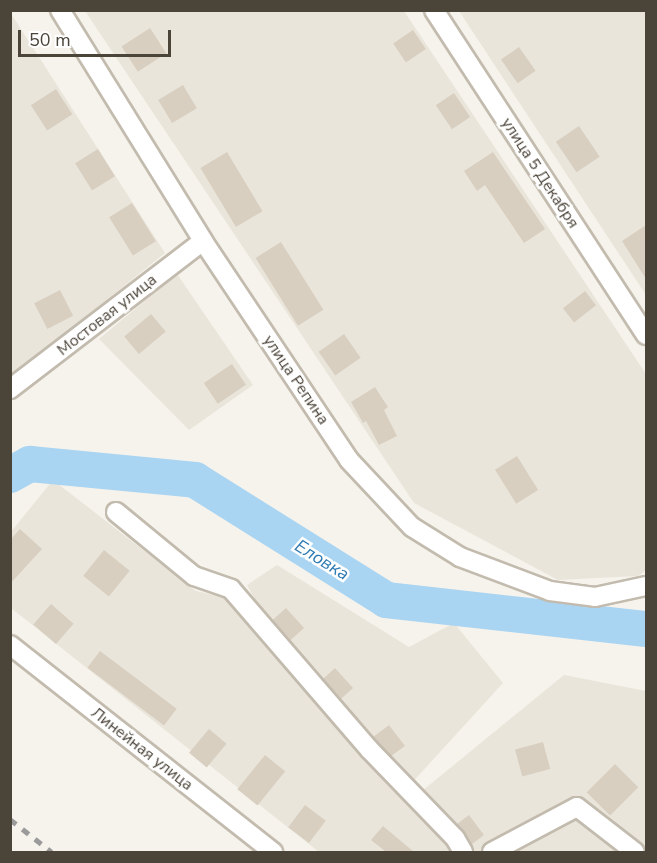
<!DOCTYPE html>
<meta charset="utf-8">
<style>
body{margin:0}
#map{position:relative;width:657px;height:863px;overflow:hidden;background:#f6f3ec;font-family:"Nunito Sans",sans-serif}
div>[style]{position:absolute}
.residential>*{inset:0;background:#eae5da}
.river>*{height:36px;margin:-18px;padding:0 18px;transform-origin:18px;border-radius:18px;background:#a9d4f2}
.building>*{inset:0;background:#d8cfc1;transform-origin:0 0}
.roads{filter:drop-shadow(2px 0 #c2bbae) drop-shadow(-2px 0 #c2bbae) drop-shadow(0 2px #c2bbae) drop-shadow(0 -2px #c2bbae)}
.street>*{height:18px;margin:-9px;padding:0 9px;transform-origin:9px;border-radius:9px;background:#fff}
.rail>*{height:4.5px;margin-top:-2.25px;transform-origin:0;background:repeating-linear-gradient(90deg,#9a9a9a 0 8px,transparent 0 16px)}
span{translate:-50% -50%;white-space:nowrap;text-align:center;line-height:1.15;-webkit-text-stroke:5px #fff;paint-order:stroke}
.street-label{font-size:16px;color:#4b4439}
.water-label{font-size:18px;color:#2e7ab2;font-style:italic}
.frame{position:absolute;inset:0;border:12px solid #4b4439;pointer-events:none}
.scale{position:absolute;left:18px;top:30px;width:153px;height:27px;box-sizing:border-box;border:3px solid #4b4439;border-top:0;padding-left:8px;font-size:18px;line-height:21px;white-space:nowrap;color:#4b4439;-webkit-text-stroke:4px #fff;paint-order:stroke}
</style>
<div id="map">
<div class="residential">
<div style="clip-path:polygon(85px 11px,404px 11px,646px 374px,646px 570px,638px 576px,558px 580px,414px 503px)"></div>
<div style="clip-path:polygon(459px 11px,646px 11px,646px 295px)"></div>
<div style="clip-path:polygon(10px 12px,165px 253px,11px 377px,10px 377px)"></div>
<div style="clip-path:polygon(177px 274px,253px 385px,189px 430px,99px 339px)"></div>
<div style="clip-path:polygon(53px 480px,196px 591px,232px 599px,314px 702px,407px 797px,454px 852px,319px 852px,11px 608px,10px 533px)"></div>
<div style="clip-path:polygon(277px 565px,409px 647px,454px 623px,503px 683px,409px 786px,264px 616px,247px 585px)"></div>
<div style="clip-path:polygon(564px 675px,646px 691px,646px 852px,577px 798px,480px 852px,469px 852px,422px 791px)"></div>
<div style="clip-path:polygon(584px 816px,628px 852px,513px 852px)"></div>
</div>
<div class="river">
<div style="left:10px;top:475px;width:23px;rotate:-29deg"></div>
<div style="left:30px;top:464px;width:166px;rotate:5.5deg"></div>
<div style="left:195px;top:480px;width:226px;rotate:32.1deg"></div>
<div style="left:386px;top:600px;width:262px;rotate:6.4deg"></div>
</div>
<div class="building">
<div style="left:150px;top:28px;width:30px;height:34px;rotate:57deg"></div>
<div style="left:413px;top:30px;width:23px;height:24px;rotate:56deg"></div>
<div style="left:519px;top:47px;width:29px;height:22px;rotate:55deg"></div>
<div style="left:183px;top:85px;width:27px;height:29px;rotate:59deg"></div>
<div style="left:56px;top:89px;width:30px;height:30px;rotate:57deg"></div>
<div style="left:454px;top:93px;width:29px;height:22px;rotate:56deg"></div>
<div style="left:579px;top:126px;width:37px;height:28px;rotate:56deg"></div>
<div style="left:98px;top:149px;width:32px;height:27px;rotate:58deg"></div>
<div style="left:227px;top:152px;width:69px;height:31px;rotate:59deg"></div>
<div style="clip-path:polygon(493px 152px,545px 229px,524px 243px,485px 185px,477px 191px,464px 171px)"></div>
<div style="left:132px;top:203px;width:45px;height:27px;rotate:58deg"></div>
<div style="clip-path:polygon(646px 225px,646px 279px,622px 241px)"></div>
<div style="left:281px;top:242px;width:80px;height:30px;rotate:58deg"></div>
<div style="left:60px;top:290px;width:29px;height:29px;rotate:63deg"></div>
<div style="left:585px;top:291px;width:18px;height:28px;rotate:52deg"></div>
<div style="left:151px;top:314px;width:23px;height:35px;rotate:50deg"></div>
<div style="left:344px;top:334px;width:29px;height:31px;rotate:55deg"></div>
<div style="left:232px;top:364px;width:25px;height:34px;rotate:56deg"></div>
<div style="clip-path:polygon(375px 387px,388px 407px,384px 410px,397px 436px,379px 445px,366px 421px,363px 423px,351px 402px)"></div>
<div style="left:517px;top:456px;width:40px;height:26px;rotate:58deg"></div>
<div style="clip-path:polygon(20px 529px,42px 549px,10px 584px,10px 540px)"></div>
<div style="left:104px;top:550px;width:33px;height:33px;rotate:39deg"></div>
<div style="left:51px;top:604px;width:30px;height:27px;rotate:41deg"></div>
<div style="left:286px;top:608px;width:27px;height:18px;rotate:48deg"></div>
<div style="left:100px;top:651px;width:96px;height:21px;rotate:37deg"></div>
<div style="left:335px;top:668px;width:27px;height:16px;rotate:48deg"></div>
<div style="clip-path:polygon(389px 725px,405px 746px,391px 756px,373px 737px)"></div>
<div style="left:209px;top:729px;width:23px;height:31px;rotate:40deg"></div>
<div style="left:543px;top:742px;width:28px;height:29px;rotate:75deg"></div>
<div style="left:265px;top:755px;width:26px;height:44px;rotate:39deg"></div>
<div style="left:615px;top:764px;width:33px;height:40px;rotate:45deg"></div>
<div style="left:305px;top:805px;width:26px;height:28px;rotate:37deg"></div>
<div style="left:469px;top:815px;width:25px;height:15px;rotate:53deg"></div>
<div style="clip-path:polygon(383px 826px,414px 852px,386px 852px,371px 840px)"></div>
</div>
<div class="roads">
<div class="street">
<div style="left:60px;top:10px;width:272px;rotate:58.2deg"></div>
<div style="left:203px;top:241px;width:263px;rotate:56.3deg"></div>
<div style="left:349px;top:460px;width:92px;rotate:46.8deg"></div>
<div style="left:412px;top:527px;width:57px;rotate:32deg"></div>
<div style="left:460px;top:557px;width:96px;rotate:20.7deg"></div>
<div style="left:550px;top:591px;width:45px;rotate:7.6deg"></div>
<div style="left:595px;top:597px;width:52px;rotate:-12.2deg"></div>
<div style="left:434px;top:10px;width:388px;rotate:56.9deg"></div>
<div style="left:10px;top:389px;width:243px;rotate:-37.5deg"></div>
<div style="left:116px;top:512px;width:101px;rotate:39.4deg"></div>
<div style="left:194px;top:576px;width:39px;rotate:19deg"></div>
<div style="left:231px;top:589px;width:211px;rotate:49.2deg"></div>
<div style="left:369px;top:749px;width:124px;rotate:46deg"></div>
<div style="left:455px;top:838px;width:16px;rotate:60deg"></div>
<div style="left:10px;top:645px;width:335px;rotate:38.2deg"></div>
<div style="left:492px;top:852px;width:96px;rotate:-27.9deg"></div>
<div style="left:577px;top:807px;width:73px;rotate:37.8deg"></div>
</div>
</div>
<div class="rail">
<div style="left:10px;top:819px;width:53px;rotate:38.2deg"></div>
</div>
<div class="street-label">
<span style="left:540px;top:173px;rotate:57deg">улица 5 Декабря</span>
<span style="left:107px;top:315px;rotate:-38deg">Мостовая улица</span>
<span style="left:296px;top:380px;rotate:56deg">улица Репина</span>
<span style="left:142px;top:749px;rotate:38deg">Линейная улица</span>
</div>
<div class="water-label">
<span style="left:322px;top:560px;rotate:32deg">Еловка</span>
</div>
<div class="frame"></div>
<div class="scale">50 m</div>
</div>
